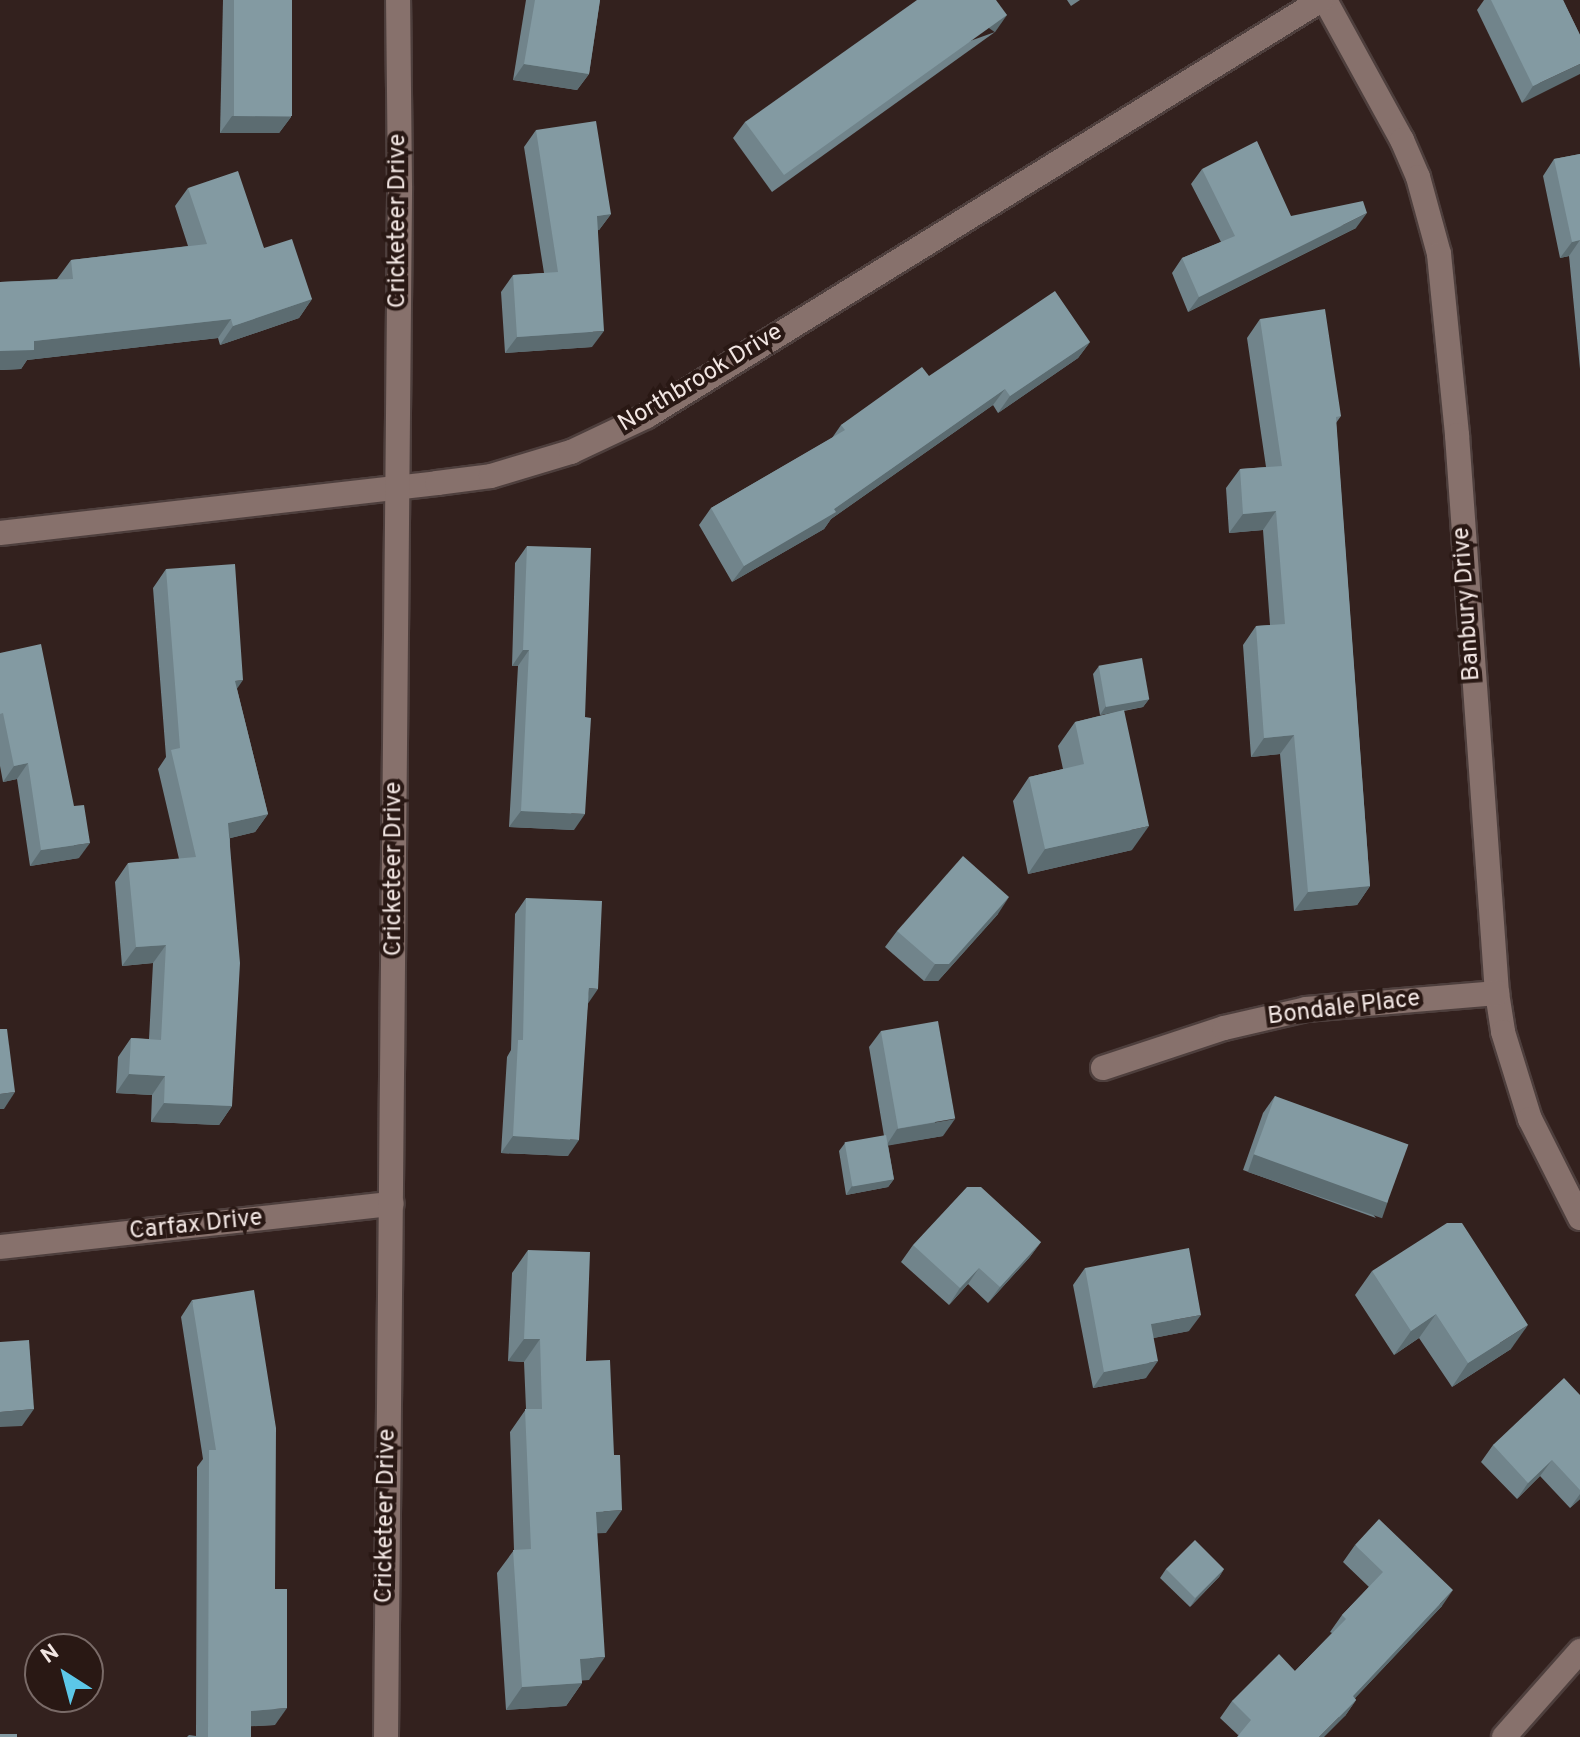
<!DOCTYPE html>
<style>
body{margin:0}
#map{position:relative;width:1580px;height:1737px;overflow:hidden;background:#33211e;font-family:Overpass,sans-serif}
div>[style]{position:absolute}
.roads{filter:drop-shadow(2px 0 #4e3f3d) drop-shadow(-2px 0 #4e3f3d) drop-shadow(0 2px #4e3f3d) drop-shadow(0 -2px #4e3f3d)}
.street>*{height:24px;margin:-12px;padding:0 12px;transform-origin:12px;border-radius:12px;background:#87716c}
.wall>*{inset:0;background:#71848b}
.shaded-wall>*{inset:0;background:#5c6c71;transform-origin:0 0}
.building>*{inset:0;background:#839aa2;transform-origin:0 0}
span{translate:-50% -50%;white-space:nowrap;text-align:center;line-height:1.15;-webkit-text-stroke:8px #291814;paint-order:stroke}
.street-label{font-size:24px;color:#f2e6e3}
.north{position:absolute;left:24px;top:1633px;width:80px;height:80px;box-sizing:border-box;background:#291814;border:2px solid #796a67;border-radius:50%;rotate:324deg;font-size:22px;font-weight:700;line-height:32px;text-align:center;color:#f2e6e3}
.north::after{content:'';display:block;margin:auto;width:28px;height:36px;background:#5cc7e8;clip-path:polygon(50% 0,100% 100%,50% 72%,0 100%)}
</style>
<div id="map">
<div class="roads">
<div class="street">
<div style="left:1325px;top:0;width:160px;rotate:61.2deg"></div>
<div style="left:1402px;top:140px;width:40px;rotate:66.6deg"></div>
<div style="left:1418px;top:177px;width:80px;rotate:74.7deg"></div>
<div style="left:1439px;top:254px;width:182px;rotate:84.3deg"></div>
<div style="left:1457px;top:435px;width:559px;rotate:85.9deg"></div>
<div style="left:1497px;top:993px;width:39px;rotate:81deg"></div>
<div style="left:1503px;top:1032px;width:91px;rotate:72.8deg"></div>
<div style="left:1530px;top:1119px;width:111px;rotate:63.2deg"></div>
<div style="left:0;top:533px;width:440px;rotate:-6.5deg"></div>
<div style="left:437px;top:483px;width:54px;rotate:-7.4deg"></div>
<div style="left:491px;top:476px;width:84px;rotate:-16.7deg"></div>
<div style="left:571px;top:452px;width:84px;rotate:-25.3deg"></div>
<div style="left:647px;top:416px;width:792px;rotate:-31.68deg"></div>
<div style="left:1103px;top:1068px;width:127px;rotate:-18.3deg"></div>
<div style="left:1224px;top:1028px;width:84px;rotate:-13deg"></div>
<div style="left:1306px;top:1009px;width:192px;rotate:-4.8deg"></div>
<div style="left:0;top:1247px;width:394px;rotate:-6.3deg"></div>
<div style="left:386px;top:1737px;width:1551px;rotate:-89.48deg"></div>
<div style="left:400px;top:186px;width:186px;rotate:-90.6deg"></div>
<div style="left:1504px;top:1737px;width:115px;rotate:-48.5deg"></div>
</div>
</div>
<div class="wall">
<div style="clip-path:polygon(223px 0,292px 0,291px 117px,279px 133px,220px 133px)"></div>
<div style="clip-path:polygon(526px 0,600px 0,589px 74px,577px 90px,513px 80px)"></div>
<div style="clip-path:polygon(1067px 0,1080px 0,1071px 6px)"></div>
<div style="clip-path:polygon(1484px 0,1563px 0,1580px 35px,1522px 103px,1477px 10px)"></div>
<div style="clip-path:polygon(995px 32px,772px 192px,733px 138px,745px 122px)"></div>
<div style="clip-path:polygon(536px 130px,611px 214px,599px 230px,598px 230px,592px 347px,505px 353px,501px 292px,513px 275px,544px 273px,524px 147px)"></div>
<div style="clip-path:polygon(1580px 154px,1580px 369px,1569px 256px,1560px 258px,1543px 176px,1554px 159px)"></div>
<div style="clip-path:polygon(1202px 169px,1291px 216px,1356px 228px,1188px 312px,1172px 273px,1182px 258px,1221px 242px,1191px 184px)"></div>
<div style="clip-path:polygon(188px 188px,264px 248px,312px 299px,299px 318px,220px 345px,218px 338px,27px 360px,21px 369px,0 370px,0 282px,57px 279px,71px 260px,188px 246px,175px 206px)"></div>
<div style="clip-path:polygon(1260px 319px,1341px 416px,1336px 423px,1370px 886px,1357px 905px,1294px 911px,1280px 754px,1251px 757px,1243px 645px,1256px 626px,1270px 625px,1263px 530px,1229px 533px,1226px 488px,1240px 469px,1266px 467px,1247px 338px)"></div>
<div style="clip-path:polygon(1090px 342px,1078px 358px,998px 413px,993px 405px,831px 519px,824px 529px,732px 582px,699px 525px,711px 508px,832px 438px,841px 425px,929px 376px)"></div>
<div style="clip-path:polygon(527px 546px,574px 830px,509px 827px,518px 666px,512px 666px,515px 563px)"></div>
<div style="clip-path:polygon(166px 569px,237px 689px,268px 814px,255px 832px,230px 838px,232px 1106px,219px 1125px,151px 1122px,152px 1095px,116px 1093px,118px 1057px,131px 1038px,149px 1039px,153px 963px,122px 966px,115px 882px,128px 863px,179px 859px,158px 769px,166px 757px,153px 588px)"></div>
<div style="clip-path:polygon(0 653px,79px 858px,30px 866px,17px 779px,3px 782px,0 766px)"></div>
<div style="clip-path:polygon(1099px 666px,1149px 699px,1143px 707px,1124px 711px,1132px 850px,1028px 874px,1013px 801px,1029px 777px,1063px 769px,1058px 746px,1075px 722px,1119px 711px,1100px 715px,1093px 674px)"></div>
<div style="clip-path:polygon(526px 898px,588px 1003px,568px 1156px,501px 1153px,507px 1057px,511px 1050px,515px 914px)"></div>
<div style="clip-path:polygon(998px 914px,938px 981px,924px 981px,885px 947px,897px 931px)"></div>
<div style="clip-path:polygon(881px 1031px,943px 1136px,888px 1145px,894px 1179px,888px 1187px,846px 1195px,839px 1151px,845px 1143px,884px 1136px,869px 1047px)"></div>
<div style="clip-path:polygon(1275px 1096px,1376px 1218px,1243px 1170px,1263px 1113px)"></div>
<div style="clip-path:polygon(1041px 1242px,1029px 1258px,988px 1303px,968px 1284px,949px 1305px,901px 1262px,913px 1245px)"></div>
<div style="clip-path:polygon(528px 1250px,586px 1361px,606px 1533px,597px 1533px,589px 1680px,582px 1680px,582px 1683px,566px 1706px,506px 1710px,497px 1573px,514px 1550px,510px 1432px,526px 1409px,524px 1362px,508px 1361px,512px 1273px)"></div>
<div style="clip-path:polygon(1085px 1268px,1189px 1331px,1153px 1338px,1146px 1378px,1093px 1388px,1073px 1285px)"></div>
<div style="clip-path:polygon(1372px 1271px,1511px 1349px,1452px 1387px,1419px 1338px,1394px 1355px,1355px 1295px)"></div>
<div style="clip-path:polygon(192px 1300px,275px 1589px,275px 1725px,251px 1726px,251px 1737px,187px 1737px,189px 1735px,196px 1736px,197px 1467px,203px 1459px,181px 1317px)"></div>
<div style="clip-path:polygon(1580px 1395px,1580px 1499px,1570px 1508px,1540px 1476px,1517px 1499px,1481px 1462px,1493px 1445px)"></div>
<div style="clip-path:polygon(1355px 1545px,1442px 1606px,1355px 1698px,1356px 1700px,1345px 1716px,1238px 1735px,1220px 1718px,1232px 1701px,1295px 1671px,1332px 1633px,1330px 1632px,1342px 1615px,1369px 1587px,1343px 1562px)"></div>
<div style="clip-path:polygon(1166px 1569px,1224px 1569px,1219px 1577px,1190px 1607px,1160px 1578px)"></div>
</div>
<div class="shaded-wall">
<div style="left:1007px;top:15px;width:21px;height:274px;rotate:125deg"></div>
<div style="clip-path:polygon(524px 64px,589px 74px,577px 90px,513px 80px)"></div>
<div style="clip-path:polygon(1580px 64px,1580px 74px,1522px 103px,1533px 86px)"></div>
<div style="clip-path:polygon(232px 116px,291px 117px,279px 133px,220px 133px)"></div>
<div style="clip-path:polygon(1367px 213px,1356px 228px,1188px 312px,1199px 297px)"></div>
<div style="clip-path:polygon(611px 214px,599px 230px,585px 232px,597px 216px)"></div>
<div style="clip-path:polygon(1580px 240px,1569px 256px,1560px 258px,1572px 242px)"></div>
<div style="clip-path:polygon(312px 299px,299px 318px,220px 345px,233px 326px)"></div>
<div style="clip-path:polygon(231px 319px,218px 338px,27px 360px,21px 369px,0 370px,0 351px,34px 341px)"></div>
<div style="clip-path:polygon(604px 331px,592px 347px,505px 353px,517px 337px)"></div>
<div style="clip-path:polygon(1090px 342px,1078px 358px,998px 413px,1010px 396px)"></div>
<div style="clip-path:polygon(1005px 389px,993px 405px,831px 519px,824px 529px,732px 582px,744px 566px,834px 509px)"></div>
<div style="clip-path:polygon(1276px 511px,1263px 530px,1229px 533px,1243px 514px)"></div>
<div style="clip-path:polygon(523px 650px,529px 650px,518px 666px,512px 666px)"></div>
<div style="clip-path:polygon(243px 680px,230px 699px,235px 681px)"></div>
<div style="clip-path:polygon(1149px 699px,1143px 707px,1100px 715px,1106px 706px)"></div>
<div style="clip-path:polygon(1294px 735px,1280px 754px,1251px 757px,1264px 738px)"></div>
<div style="clip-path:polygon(28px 763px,17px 779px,3px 782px,14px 766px)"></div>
<div style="clip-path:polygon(521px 811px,585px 814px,574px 830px,509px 827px)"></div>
<div style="clip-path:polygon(268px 814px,255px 832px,215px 842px,228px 823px)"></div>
<div style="clip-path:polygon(1149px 826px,1132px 850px,1028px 874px,1045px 849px)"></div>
<div style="clip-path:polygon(90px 843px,79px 858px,30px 866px,41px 850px)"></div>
<div style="clip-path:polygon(1370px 886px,1357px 905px,1294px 911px,1308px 892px)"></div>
<div style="clip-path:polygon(1009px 897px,998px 914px,938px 981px,924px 981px,935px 964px)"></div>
<div style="clip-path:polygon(166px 945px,153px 963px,122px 966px,136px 947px)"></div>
<div style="clip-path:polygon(589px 988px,598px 989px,587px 1005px)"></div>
<div style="clip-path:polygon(129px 1074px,165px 1076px,152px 1095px,116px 1093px)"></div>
<div style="clip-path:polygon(15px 1092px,4px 1109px,0 1109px,0 1094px)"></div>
<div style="clip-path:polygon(164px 1103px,232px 1106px,219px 1125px,151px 1122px)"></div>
<div style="clip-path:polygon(955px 1119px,943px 1136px,886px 1146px,897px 1129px)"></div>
<div style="clip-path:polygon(513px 1136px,579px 1140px,568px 1156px,501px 1153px)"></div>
<div style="left:1254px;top:1154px;width:142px;height:19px;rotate:19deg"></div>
<div style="clip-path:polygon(894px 1179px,888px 1187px,846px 1195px,852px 1186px)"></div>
<div style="clip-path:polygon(1041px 1242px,1029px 1258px,988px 1303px,1000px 1287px)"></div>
<div style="clip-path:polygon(979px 1268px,968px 1284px,949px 1305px,960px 1288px)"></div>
<div style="clip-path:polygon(1436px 1314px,1419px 1338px,1394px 1355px,1411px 1331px)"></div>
<div style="clip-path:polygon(1201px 1315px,1189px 1331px,1139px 1341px,1151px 1324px)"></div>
<div style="clip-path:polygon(1528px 1325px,1511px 1349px,1452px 1387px,1468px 1363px)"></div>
<div style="clip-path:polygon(524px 1339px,540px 1339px,524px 1362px,508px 1361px)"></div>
<div style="clip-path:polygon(1158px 1361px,1146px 1378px,1093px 1388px,1104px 1372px)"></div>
<div style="clip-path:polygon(34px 1409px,22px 1426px,0 1427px,0 1412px)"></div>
<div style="clip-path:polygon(1552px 1460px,1540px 1476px,1517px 1499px,1528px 1483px)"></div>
<div style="clip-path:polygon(1580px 1494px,1580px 1499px,1570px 1508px)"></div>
<div style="clip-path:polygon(622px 1510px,606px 1533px,580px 1534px,596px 1512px)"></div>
<div style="clip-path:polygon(1224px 1569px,1219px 1577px,1190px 1607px,1196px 1598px)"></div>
<div style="clip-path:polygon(1453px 1590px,1442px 1606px,1341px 1713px,1353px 1696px)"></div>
<div style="clip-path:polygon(605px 1657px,589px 1680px,565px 1682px,580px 1659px)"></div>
<div style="clip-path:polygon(582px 1683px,566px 1706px,506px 1710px,522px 1687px)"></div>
<div style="clip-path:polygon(1356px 1700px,1345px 1716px,1324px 1737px,1319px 1737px)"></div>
<div style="clip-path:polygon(287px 1708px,275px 1725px,239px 1727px,251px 1711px)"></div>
</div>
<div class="building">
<div style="left:234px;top:0;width:58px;height:116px"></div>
<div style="clip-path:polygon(535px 0,600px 0,589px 74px,524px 64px)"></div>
<div style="clip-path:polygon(917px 0,996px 0,1007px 15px,784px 175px,745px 122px)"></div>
<div style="clip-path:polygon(1491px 0,1563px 0,1580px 35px,1580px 64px,1533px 86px)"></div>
<div style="clip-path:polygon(596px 121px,611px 214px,597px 216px,604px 331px,517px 337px,513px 275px,558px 272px,536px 130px)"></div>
<div style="clip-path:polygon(1257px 141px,1291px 216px,1363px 201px,1367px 213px,1199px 297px,1182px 258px,1235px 236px,1202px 169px)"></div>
<div style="clip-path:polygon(1580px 154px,1580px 240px,1572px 242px,1554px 159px)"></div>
<div style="clip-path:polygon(238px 171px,264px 248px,292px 239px,312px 299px,233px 326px,231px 319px,34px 341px,34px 350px,0 351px,0 282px,73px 279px,71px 260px,207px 244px,188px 188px)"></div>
<div style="clip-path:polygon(1055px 291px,1090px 342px,1010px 396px,1005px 389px,834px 509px,836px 512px,744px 566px,711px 508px,845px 430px,841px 425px,922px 367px,929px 376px)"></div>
<div style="clip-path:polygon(1325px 309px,1341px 416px,1336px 417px,1370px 886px,1308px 892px,1294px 735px,1264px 738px,1256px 626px,1285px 624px,1276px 511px,1243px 514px,1240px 469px,1282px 466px,1260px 319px)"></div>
<div style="clip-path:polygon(527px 546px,591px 548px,585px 717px,591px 718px,585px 814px,521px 811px,529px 650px,523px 650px)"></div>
<div style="clip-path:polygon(235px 564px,243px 680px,235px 681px,268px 814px,228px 823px,240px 963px,232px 1106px,164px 1103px,165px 1076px,129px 1074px,131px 1038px,161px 1040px,166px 945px,136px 947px,128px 863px,196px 857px,171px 750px,180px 748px,166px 569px)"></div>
<div style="clip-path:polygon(41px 644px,74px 806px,84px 805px,90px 843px,41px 850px,28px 763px,14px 766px,3px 713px,0 714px,0 653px)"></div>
<div style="left:1142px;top:658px;width:42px;height:44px;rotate:80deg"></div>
<div style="clip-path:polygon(1124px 710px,1149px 826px,1045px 849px,1029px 777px,1084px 764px,1075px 722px)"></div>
<div style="clip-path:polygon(963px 856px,1009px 897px,949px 964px,935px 964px,897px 931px)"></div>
<div style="clip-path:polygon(526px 898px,602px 901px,598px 989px,589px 988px,579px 1140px,513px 1136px,518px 1040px,523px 1040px)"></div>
<div style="left:938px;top:1021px;width:99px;height:58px;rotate:80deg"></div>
<div style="clip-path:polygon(0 1029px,7px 1029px,15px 1092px,0 1094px)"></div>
<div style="left:1275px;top:1096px;width:142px;height:62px;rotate:20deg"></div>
<div style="left:886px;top:1135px;width:45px;height:42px;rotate:80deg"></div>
<div style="clip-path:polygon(967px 1187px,981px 1187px,1041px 1242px,1000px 1287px,979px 1268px,960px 1288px,913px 1245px)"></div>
<div style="clip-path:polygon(1447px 1223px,1462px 1223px,1528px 1325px,1468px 1363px,1436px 1314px,1411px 1331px,1372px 1271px)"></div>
<div style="clip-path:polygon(1189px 1248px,1201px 1315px,1151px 1324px,1158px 1361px,1104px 1372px,1085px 1268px)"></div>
<div style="clip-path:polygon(528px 1250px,590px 1252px,586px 1361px,610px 1360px,614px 1455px,620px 1455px,622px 1510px,596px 1512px,605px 1657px,580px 1659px,582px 1683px,522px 1687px,513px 1550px,531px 1549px,525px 1409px,542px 1409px,540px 1339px,524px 1339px)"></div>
<div style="clip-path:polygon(254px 1290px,276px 1428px,275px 1589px,287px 1589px,287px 1708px,251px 1711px,251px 1737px,208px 1737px,209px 1450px,216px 1450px,192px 1300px)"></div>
<div style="clip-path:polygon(29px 1340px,34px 1409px,0 1412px,0 1342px)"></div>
<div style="clip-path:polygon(1564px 1378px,1580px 1395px,1580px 1490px,1552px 1460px,1528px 1483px,1493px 1445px)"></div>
<div style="clip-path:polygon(1379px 1519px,1453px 1590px,1353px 1696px,1356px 1700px,1319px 1737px,1237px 1737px,1251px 1720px,1232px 1701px,1279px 1654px,1295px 1671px,1346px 1619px,1342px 1615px,1383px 1572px,1355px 1545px)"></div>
<div style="left:1195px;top:1540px;width:41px;height:41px;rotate:45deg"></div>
<div style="left:0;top:1734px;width:17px;height:3px"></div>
</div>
<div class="street-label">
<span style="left:399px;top:221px;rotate:-90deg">Cricketeer Drive</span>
<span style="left:701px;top:379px;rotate:-31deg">Northbrook Drive</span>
<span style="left:1468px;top:604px;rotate:-94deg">Banbury Drive</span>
<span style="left:395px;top:869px;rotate:-90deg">Cricketeer Drive</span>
<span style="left:1344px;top:1009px;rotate:-7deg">Bondale Place</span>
<span style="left:196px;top:1226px;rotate:-6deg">Carfax Drive</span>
<span style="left:387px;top:1516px;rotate:-89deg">Cricketeer Drive</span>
</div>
<div class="north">N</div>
</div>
